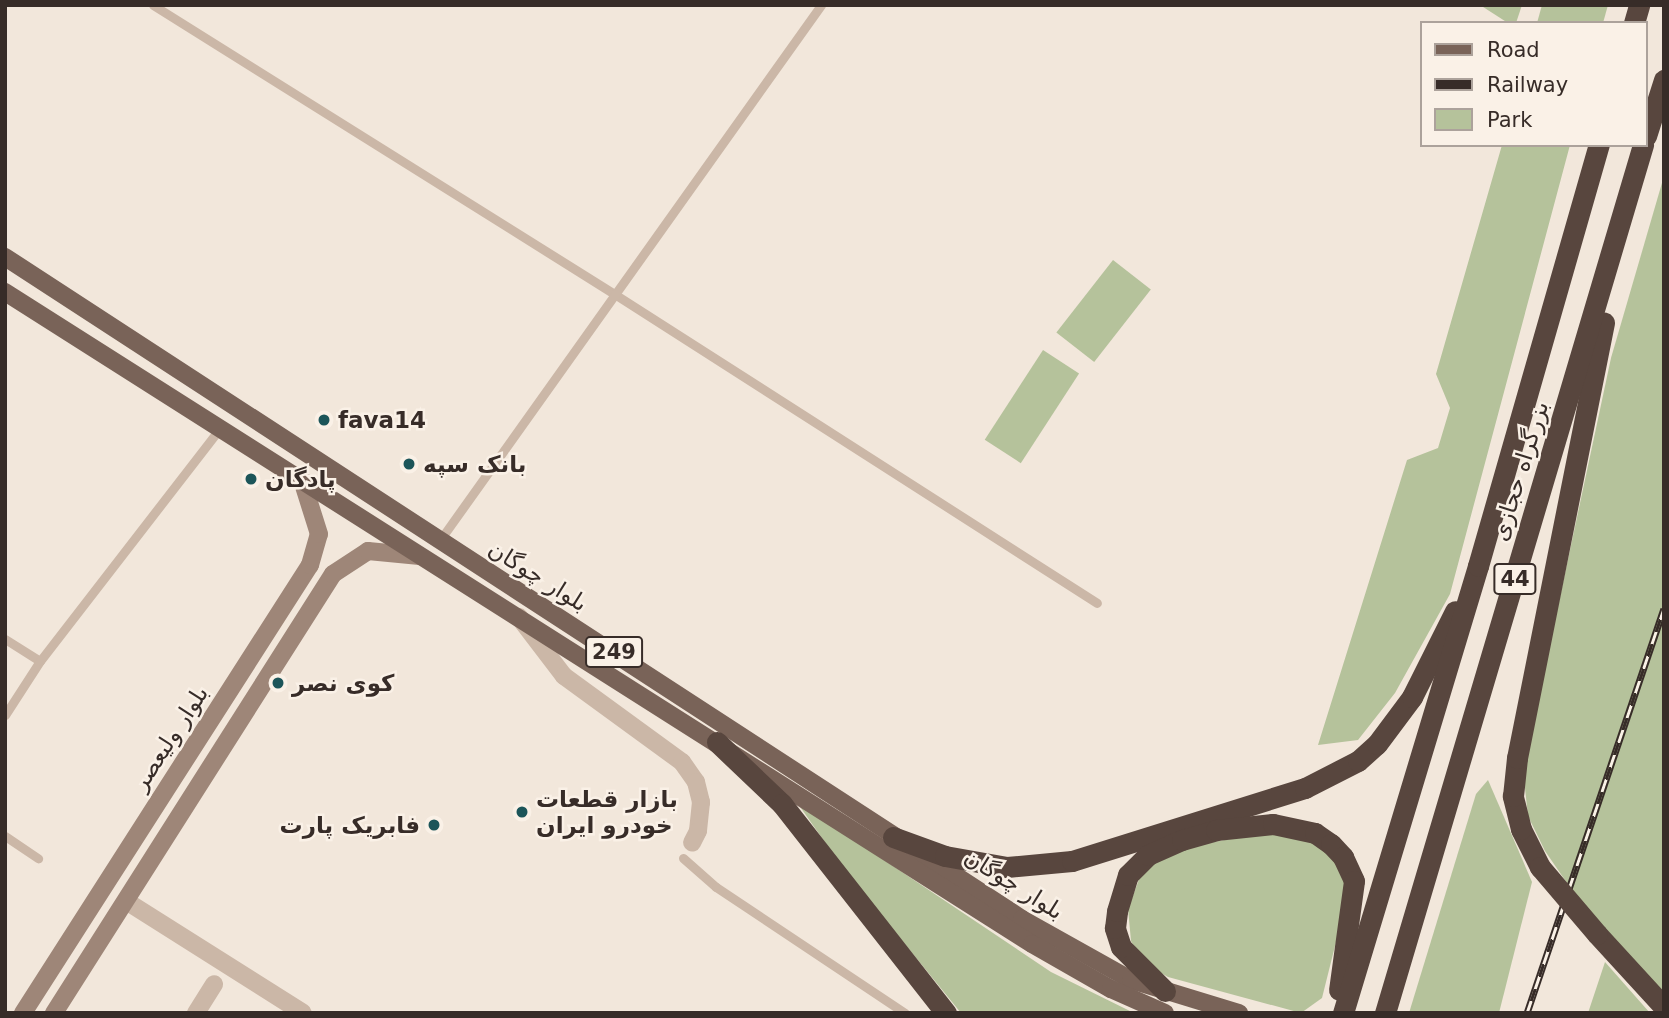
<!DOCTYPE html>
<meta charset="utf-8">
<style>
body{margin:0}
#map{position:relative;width:1669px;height:1018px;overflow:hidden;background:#f2e7db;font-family:"DejaVu Sans","Noto Naskh Arabic",sans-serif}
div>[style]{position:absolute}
.green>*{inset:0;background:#b5c29b;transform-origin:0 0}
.lane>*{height:9px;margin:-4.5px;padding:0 4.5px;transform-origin:4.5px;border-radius:4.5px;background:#cbb7a7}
.street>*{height:18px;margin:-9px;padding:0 9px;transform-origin:9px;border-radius:9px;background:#cbb7a7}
.secondary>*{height:18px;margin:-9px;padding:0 9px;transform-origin:9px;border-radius:9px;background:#9e8678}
.primary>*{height:18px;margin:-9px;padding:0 9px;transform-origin:9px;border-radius:9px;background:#796358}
.highway>*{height:21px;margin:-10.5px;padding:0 10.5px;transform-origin:10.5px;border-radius:10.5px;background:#58463e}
.rail>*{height:7px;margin-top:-3.5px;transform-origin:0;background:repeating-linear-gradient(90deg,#faf1e7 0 13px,#372c28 0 26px);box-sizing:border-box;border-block:2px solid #372c28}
.highway-bridge>*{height:21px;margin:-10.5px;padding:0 10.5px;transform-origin:10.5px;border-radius:10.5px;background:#58463e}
.dots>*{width:19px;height:19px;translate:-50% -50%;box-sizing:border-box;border:4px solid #faf1e7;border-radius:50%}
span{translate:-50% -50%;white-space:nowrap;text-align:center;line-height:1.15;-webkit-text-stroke:5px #faf1e7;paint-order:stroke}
.shield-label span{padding:2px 5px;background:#faf1e7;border:2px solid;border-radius:5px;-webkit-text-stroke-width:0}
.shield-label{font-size:21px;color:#372c28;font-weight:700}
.poi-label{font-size:23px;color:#372c28;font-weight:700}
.left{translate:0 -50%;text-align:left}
.right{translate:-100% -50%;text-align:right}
.street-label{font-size:23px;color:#372c28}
.frame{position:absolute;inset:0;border:7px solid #372c28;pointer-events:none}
.legend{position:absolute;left:1420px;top:21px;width:228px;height:126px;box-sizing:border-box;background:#faf1e7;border:2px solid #aca29b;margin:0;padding:9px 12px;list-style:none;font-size:21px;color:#372c28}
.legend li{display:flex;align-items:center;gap:14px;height:35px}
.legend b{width:35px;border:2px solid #aca29b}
</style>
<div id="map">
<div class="green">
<div style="clip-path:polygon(1480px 5px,1522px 5px,1516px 23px,1508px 23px)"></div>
<div style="clip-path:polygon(1542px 5px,1608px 5px,1603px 23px,1537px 23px)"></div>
<div style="clip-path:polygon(1502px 145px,1570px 145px,1450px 594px,1395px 693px,1358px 740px,1318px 745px,1407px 460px,1438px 448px,1450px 408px,1436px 374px)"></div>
<div style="clip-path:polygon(1664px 176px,1664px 996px,1589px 915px,1545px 851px,1528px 816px,1523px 770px,1611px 358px)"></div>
<div style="left:1113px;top:260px;width:48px;height:92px;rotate:38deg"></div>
<div style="left:1043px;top:350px;width:43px;height:107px;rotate:33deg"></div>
<div style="clip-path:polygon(1488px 780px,1532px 882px,1499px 1013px,1409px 1013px,1476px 794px)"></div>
<div style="clip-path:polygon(796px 801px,1051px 972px,1134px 1013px,961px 1013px,843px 868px)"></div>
<div style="clip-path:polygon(1267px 832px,1304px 836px,1334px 852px,1347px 876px,1347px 898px,1322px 998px,1301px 1013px,1168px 977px,1144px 963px,1131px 941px,1128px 909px,1141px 874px,1162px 857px,1203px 844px)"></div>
<div style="clip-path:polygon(1605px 962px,1650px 1013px,1588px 1013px)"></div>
</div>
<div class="lane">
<div style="left:153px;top:5px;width:546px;rotate:32.06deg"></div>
<div style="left:616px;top:295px;width:571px;rotate:32.63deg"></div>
<div style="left:440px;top:540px;width:657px;rotate:-54.54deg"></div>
<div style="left:5px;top:639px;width:41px;rotate:32.2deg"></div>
<div style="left:5px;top:715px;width:64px;rotate:-57.1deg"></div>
<div style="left:40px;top:661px;width:294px;rotate:-52.3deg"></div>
<div style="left:5px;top:836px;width:40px;rotate:34deg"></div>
<div style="left:683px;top:858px;width:44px;rotate:41.3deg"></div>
<div style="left:716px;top:887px;width:227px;rotate:33.7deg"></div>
</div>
<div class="street">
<div style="left:519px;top:617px;width:74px;rotate:52.7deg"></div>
<div style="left:564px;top:676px;width:146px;rotate:36.1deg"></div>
<div style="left:682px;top:762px;width:24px;rotate:55deg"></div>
<div style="left:696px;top:782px;width:21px;rotate:76deg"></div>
<div style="left:701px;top:802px;width:29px;rotate:96deg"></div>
<div style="left:698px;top:831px;width:13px;rotate:117deg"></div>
<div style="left:126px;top:901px;width:209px;rotate:32.3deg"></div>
<div style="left:196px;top:1013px;width:34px;rotate:-58deg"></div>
</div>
<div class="secondary">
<div style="left:23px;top:1013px;width:532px;rotate:-57.36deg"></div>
<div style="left:310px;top:565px;width:32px;rotate:-74deg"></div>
<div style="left:319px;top:534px;width:57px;rotate:-107.5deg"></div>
<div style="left:54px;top:1013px;width:520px;rotate:-57.56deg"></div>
<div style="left:333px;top:574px;width:42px;rotate:-33.3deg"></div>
<div style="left:368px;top:551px;width:52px;rotate:5.5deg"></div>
</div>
<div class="primary">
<div style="left:5px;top:257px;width:1213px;rotate:33.06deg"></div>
<div style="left:1022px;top:919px;width:125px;rotate:29.2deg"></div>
<div style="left:1131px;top:980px;width:113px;rotate:17deg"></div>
<div style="left:5px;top:292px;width:1216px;rotate:32.41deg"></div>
<div style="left:1032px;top:944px;width:91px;rotate:29.7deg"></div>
<div style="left:1111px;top:989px;width:59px;rotate:24deg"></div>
</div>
<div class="highway">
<div style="left:1634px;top:23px;width:19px;rotate:-74deg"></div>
<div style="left:1646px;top:136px;width:59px;rotate:-72.2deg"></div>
<div style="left:717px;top:742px;width:90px;rotate:43.6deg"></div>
<div style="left:782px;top:804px;width:266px;rotate:51.9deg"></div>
<div style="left:893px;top:837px;width:55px;rotate:20.1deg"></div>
<div style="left:945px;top:856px;width:63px;rotate:10.1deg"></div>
<div style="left:1007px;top:867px;width:65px;rotate:-5.3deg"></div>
<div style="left:1072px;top:861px;width:244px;rotate:-17.4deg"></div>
<div style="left:1305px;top:788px;width:59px;rotate:-27deg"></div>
<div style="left:1358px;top:761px;width:25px;rotate:-42deg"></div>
<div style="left:1377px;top:744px;width:59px;rotate:-53.3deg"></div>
<div style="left:1412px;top:697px;width:96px;rotate:-63.4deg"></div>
<div style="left:1540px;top:867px;width:42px;rotate:-116.6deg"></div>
<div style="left:1521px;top:829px;width:34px;rotate:-104deg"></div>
<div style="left:1513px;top:796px;width:38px;rotate:-84deg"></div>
<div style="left:1517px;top:758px;width:444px;rotate:-78.7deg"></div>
<div style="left:1597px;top:934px;width:99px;rotate:47.5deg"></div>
<div style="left:1165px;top:991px;width:62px;rotate:-135deg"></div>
<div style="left:1121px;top:947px;width:20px;rotate:-108deg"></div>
<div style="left:1115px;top:928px;width:17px;rotate:-83deg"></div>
<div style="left:1117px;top:911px;width:38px;rotate:-73deg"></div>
<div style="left:1128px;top:875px;width:28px;rotate:-45deg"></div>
<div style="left:1148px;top:855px;width:37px;rotate:-24deg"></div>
<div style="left:1182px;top:840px;width:35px;rotate:-16deg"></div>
<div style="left:1216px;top:830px;width:57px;rotate:-6deg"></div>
<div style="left:1273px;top:824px;width:43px;rotate:12.1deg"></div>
<div style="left:1315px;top:833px;width:19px;rotate:35deg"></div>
<div style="left:1331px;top:844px;width:18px;rotate:47deg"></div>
<div style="left:1343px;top:857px;width:26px;rotate:65deg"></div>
<div style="left:1354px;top:881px;width:110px;rotate:97.8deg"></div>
<div style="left:1343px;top:1013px;width:467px;rotate:-73.2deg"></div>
<div style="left:1478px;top:566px;width:438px;rotate:-74deg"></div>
<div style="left:1385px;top:1013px;width:906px;rotate:-73.45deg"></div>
</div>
<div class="rail">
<div style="left:1527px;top:1013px;width:427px;rotate:-71.3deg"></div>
</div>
<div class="highway-bridge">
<div style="left:1540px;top:867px;width:88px;rotate:49.6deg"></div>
</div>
<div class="dots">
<div style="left:324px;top:420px;background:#1c5559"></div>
<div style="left:409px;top:464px;background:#1c5559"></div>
<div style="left:251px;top:479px;background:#1c5559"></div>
<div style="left:278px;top:683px;background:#1c5559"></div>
<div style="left:522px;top:812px;background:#1c5559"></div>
<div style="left:434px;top:825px;background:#1c5559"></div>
</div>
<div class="shield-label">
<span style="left:1515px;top:579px">44</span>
<span style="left:614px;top:652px">249</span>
</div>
<div class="poi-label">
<span class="left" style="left:338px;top:420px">fava14</span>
<span class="left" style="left:423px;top:464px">بانک سپه</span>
<span class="left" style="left:265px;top:479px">پادگان</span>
<span class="left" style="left:292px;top:683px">کوی نصر</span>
<span class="left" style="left:536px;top:812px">بازار قطعات<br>خودرو ایران</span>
<span class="right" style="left:420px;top:825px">فابریک پارت</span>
</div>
<div class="street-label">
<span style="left:1520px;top:471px;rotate:-73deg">بزرگراه حجازی</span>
<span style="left:538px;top:576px;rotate:32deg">بلوار چوگان</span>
<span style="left:170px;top:738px;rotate:-57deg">بلوار ولیعصر</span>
<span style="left:1014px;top:884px;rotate:32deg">بلوار چوگان</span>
</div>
<div class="frame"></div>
<ul class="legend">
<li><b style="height:9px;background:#796358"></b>Road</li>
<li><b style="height:9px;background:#372c28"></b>Railway</li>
<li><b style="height:19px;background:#b5c29b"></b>Park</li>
</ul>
</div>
